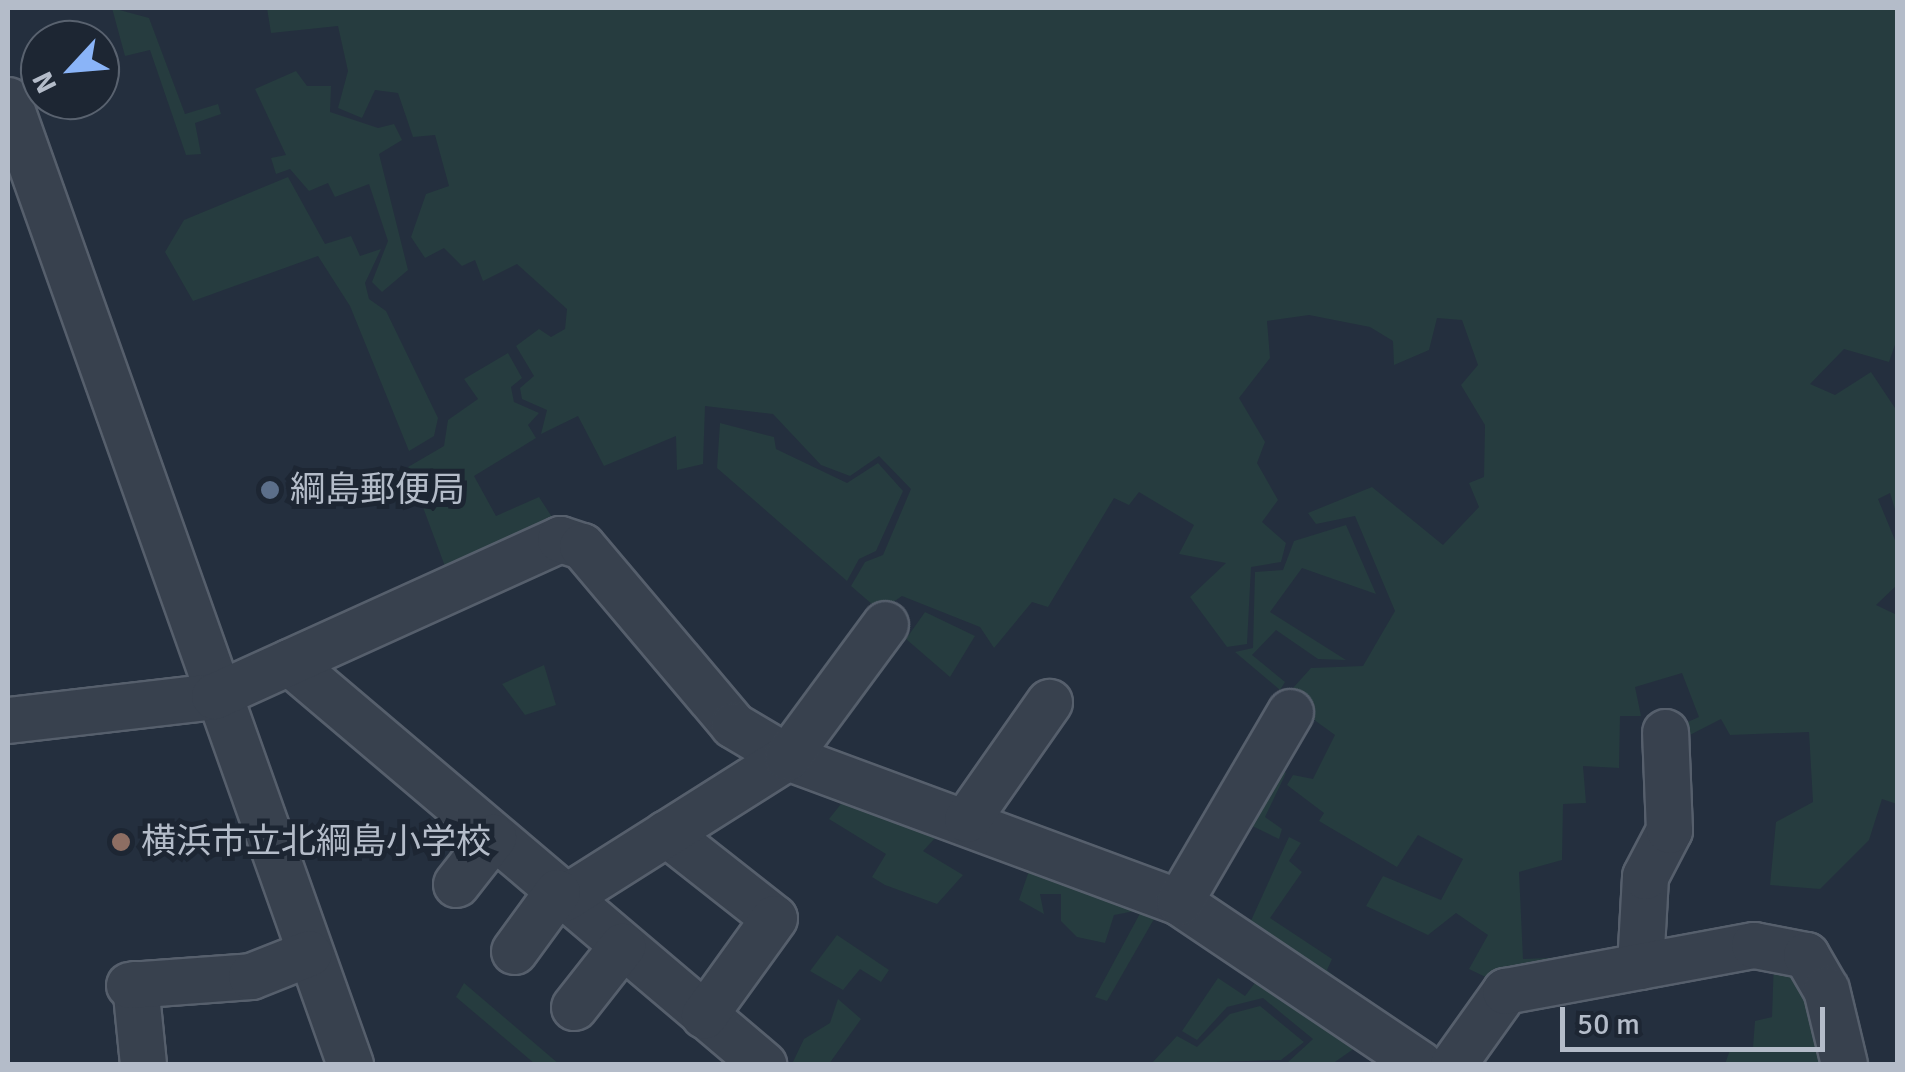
<!DOCTYPE html>
<meta charset="utf-8">
<style>
body{margin:0}
#map{position:relative;width:1905px;height:1072px;overflow:hidden;background:#242f3e;font-family:Signika,"Noto Sans JP",sans-serif}
div>[style]{position:absolute}
.green>*{inset:0;background:#263c3f}
.roads{filter:drop-shadow(2px 0 #565f6c) drop-shadow(-2px 0 #565f6c) drop-shadow(0 2px #565f6c) drop-shadow(0 -2px #565f6c)}
.minor>*{height:45px;margin:-22.5px;padding:0 22.5px;transform-origin:22.5px;border-radius:22.5px;background:#38414e}
.dots>*{width:28px;height:28px;translate:-50% -50%;box-sizing:border-box;border:5px solid #1d2633;border-radius:50%}
span{translate:-50% -50%;white-space:nowrap;text-align:center;line-height:1.15;-webkit-text-stroke:10px #1d2633;paint-order:stroke}
.poi-label{font-size:35px;color:#b4bcc9}
.left{translate:0 -50%;text-align:left}
.frame{position:absolute;inset:0;border:10px solid #b4bcc9;pointer-events:none}
.north{position:absolute;left:20px;top:20px;width:100px;height:100px;box-sizing:border-box;background:#1d2633;border:2px solid #59626f;border-radius:50%;rotate:244deg;font-size:28px;font-weight:700;line-height:40px;text-align:center;color:#b4bcc9}
.north::after{content:'';display:block;margin:auto;width:35px;height:45px;background:#8ab4f8;clip-path:polygon(50% 0,100% 100%,50% 72%,0 100%)}
.scale{position:absolute;left:1560px;top:1007px;width:265px;height:45px;box-sizing:border-box;border:5px solid #b4bcc9;border-top:0;padding-left:12px;font-size:30px;line-height:35px;white-space:nowrap;color:#b4bcc9;-webkit-text-stroke:8px #1d2633;paint-order:stroke}
</style>
<div id="map">
<div class="green">
<div style="clip-path:polygon(112px 8px,149px 18px,185px 114px,218px 104px,221px 114px,195px 123px,201px 154px,186px 155px,150px 50px,125px 56px)"></div>
<div style="clip-path:polygon(267px 8px,1897px 8px,1897px 339px,1889px 362px,1844px 349px,1810px 384px,1835px 395px,1871px 372px,1897px 411px,1897px 516px,1890px 493px,1878px 499px,1897px 545px,1897px 585px,1876px 605px,1897px 615px,1897px 804px,1882px 799px,1869px 840px,1820px 889px,1770px 885px,1776px 822px,1813px 802px,1809px 732px,1730px 735px,1721px 719px,1682px 739px,1676px 727px,1699px 717px,1682px 673px,1635px 687px,1641px 716px,1620px 716px,1619px 768px,1583px 766px,1586px 803px,1563px 804px,1562px 860px,1519px 872px,1523px 959px,1598px 956px,1498px 983px,1469px 969px,1488px 935px,1456px 913px,1428px 935px,1366px 906px,1383px 876px,1441px 900px,1463px 859px,1418px 835px,1397px 867px,1319px 821px,1324px 813px,1287px 785px,1293px 775px,1313px 779px,1335px 735px,1284px 698px,1311px 668px,1363px 666px,1395px 611px,1355px 516px,1316px 524px,1308px 513px,1372px 487px,1443px 545px,1479px 507px,1469px 483px,1484px 477px,1485px 425px,1461px 385px,1478px 365px,1462px 320px,1437px 318px,1429px 350px,1394px 365px,1393px 341px,1370px 327px,1309px 315px,1267px 321px,1270px 358px,1239px 398px,1265px 442px,1257px 463px,1278px 500px,1262px 522px,1286px 543px,1281px 562px,1251px 567px,1247px 644px,1227px 647px,1190px 597px,1226px 563px,1179px 554px,1194px 525px,1139px 492px,1129px 505px,1114px 498px,1048px 607px,1032px 602px,994px 648px,980px 627px,902px 596px,880px 611px,851px 586px,865px 562px,883px 555px,911px 489px,879px 456px,850px 476px,821px 465px,773px 414px,705px 406px,703px 464px,677px 470px,676px 436px,604px 466px,578px 416px,541px 434px,547px 410px,522px 399px,520px 388px,534px 376px,516px 346px,539px 329px,551px 337px,565px 329px,567px 309px,517px 264px,483px 281px,475px 260px,462px 266px,444px 248px,425px 258px,411px 237px,426px 194px,449px 186px,435px 135px,413px 137px,398px 93px,375px 90px,362px 118px,338px 108px,348px 71px,338px 26px,271px 33px)"></div>
<div style="clip-path:polygon(296px 71px,307px 86px,331px 86px,330px 112px,378px 128px,394px 124px,402px 140px,379px 154px,408px 270px,382px 292px,372px 282px,388px 241px,369px 184px,335px 197px,328px 183px,309px 191px,290px 169px,276px 174px,271px 158px,286px 155px,255px 89px)"></div>
<div style="clip-path:polygon(288px 177px,325px 244px,351px 236px,360px 256px,381px 249px,365px 283px,369px 299px,386px 311px,438px 418px,434px 436px,409px 451px,350px 306px,318px 256px,193px 301px,165px 252px,184px 220px)"></div>
<div style="clip-path:polygon(508px 353px,522px 378px,511px 387px,514px 402px,539px 413px,528px 425px,536px 438px,474px 476px,496px 516px,539px 497px,559px 528px,446px 569px,408px 467px,444px 446px,448px 420px,478px 399px,464px 379px)"></div>
<div style="clip-path:polygon(720px 423px,774px 437px,776px 449px,847px 483px,878px 463px,903px 491px,876px 551px,859px 559px,847px 581px,717px 468px)"></div>
<div style="clip-path:polygon(1346px 525px,1376px 594px,1302px 568px,1270px 612px,1346px 660px,1318px 659px,1276px 630px,1252px 655px,1285px 682px,1280px 690px,1235px 652px,1253px 648px,1255px 572px,1283px 570px,1294px 541px)"></div>
<div style="clip-path:polygon(925px 612px,975px 636px,950px 677px,906px 639px)"></div>
<div style="clip-path:polygon(544px 665px,556px 705px,525px 715px,502px 684px)"></div>
<div style="clip-path:polygon(1273px 765px,1286px 773px,1265px 817px,1282px 829px,1279px 839px,1246px 823px)"></div>
<div style="clip-path:polygon(809px 778px,938px 835px,923px 851px,963px 875px,937px 904px,885px 885px,872px 877px,886px 854px,829px 819px,841px 804px)"></div>
<div style="clip-path:polygon(1289px 837px,1301px 843px,1289px 861px,1302px 872px,1270px 918px,1332px 959px,1327px 970px,1344px 984px,1339px 992px,1249px 925px)"></div>
<div style="clip-path:polygon(1032px 862px,1119px 892px,1135px 911px,1114px 915px,1105px 943px,1077px 937px,1061px 921px,1061px 894px,1040px 894px,1044px 914px,1019px 900px)"></div>
<div style="clip-path:polygon(1144px 906px,1158px 912px,1107px 1001px,1095px 997px)"></div>
<div style="clip-path:polygon(837px 935px,889px 970px,881px 982px,860px 969px,843px 990px,810px 971px)"></div>
<div style="clip-path:polygon(1774px 959px,1797px 962px,1834px 1064px,1725px 1064px,1731px 1047px,1753px 1047px,1755px 1021px,1772px 1017px)"></div>
<div style="clip-path:polygon(1261px 975px,1362px 1043px,1332px 1064px,1286px 1064px,1313px 1039px,1263px 998px,1227px 1007px,1197px 1040px,1182px 1031px,1218px 978px,1245px 996px)"></div>
<div style="clip-path:polygon(464px 983px,559px 1064px,535px 1064px,456px 997px)"></div>
<div style="clip-path:polygon(838px 999px,861px 1019px,829px 1064px,792px 1064px,804px 1039px,830px 1023px)"></div>
<div style="clip-path:polygon(1260px 1006px,1304px 1042px,1281px 1060px,1151px 1064px,1177px 1036px,1197px 1047px,1230px 1014px)"></div>
</div>
<div class="roads">
<div class="minor">
<div style="left:8px;top:100px;width:1023px;rotate:70.47deg"></div>
<div style="left:289px;top:662px;width:622px;rotate:40.3deg"></div>
<div style="left:8px;top:720px;width:207px;rotate:-6.6deg"></div>
<div style="left:214px;top:696px;width:380px;rotate:-24.4deg"></div>
<div style="left:560px;top:539px;width:23px;rotate:18deg"></div>
<div style="left:582px;top:546px;width:234px;rotate:49.8deg"></div>
<div style="left:733px;top:725px;width:63px;rotate:30.7deg"></div>
<div style="left:787px;top:757px;width:418px;rotate:20.3deg"></div>
<div style="left:1179px;top:902px;width:290px;rotate:33.9deg"></div>
<div style="left:967px;top:819px;width:143px;rotate:-55deg"></div>
<div style="left:666px;top:833px;width:137px;rotate:38.2deg"></div>
<div style="left:774px;top:918px;width:120px;rotate:125.8deg"></div>
<div style="left:456px;top:884px;width:60px;rotate:-51.8deg"></div>
<div style="left:564px;top:898px;width:264px;rotate:-32.3deg"></div>
<div style="left:787px;top:757px;width:165px;rotate:-53.6deg"></div>
<div style="left:1179px;top:902px;width:220px;rotate:-59.7deg"></div>
<div style="left:514px;top:951px;width:73px;rotate:-53.9deg"></div>
<div style="left:1640px;top:966px;width:90px;rotate:-86.8deg"></div>
<div style="left:1645px;top:876px;width:52px;rotate:-62.4deg"></div>
<div style="left:1669px;top:830px;width:98px;rotate:-92.3deg"></div>
<div style="left:135px;top:984px;width:80px;rotate:84.3deg"></div>
<div style="left:129px;top:985px;width:122px;rotate:-4.2deg"></div>
<div style="left:251px;top:976px;width:62px;rotate:-21.6deg"></div>
<div style="left:574px;top:1007px;width:78px;rotate:-51.8deg"></div>
<div style="left:1453px;top:1064px;width:90px;rotate:-54.5deg"></div>
<div style="left:1505px;top:991px;width:253px;rotate:-10.5deg"></div>
<div style="left:1754px;top:945px;width:53px;rotate:10.9deg"></div>
<div style="left:1806px;top:955px;width:39px;rotate:60deg"></div>
<div style="left:1826px;top:989px;width:77px;rotate:76.5deg"></div>
</div>
</div>
<div class="dots">
<div style="left:270px;top:490px;background:#5c6f8a"></div>
<div style="left:121px;top:842px;background:#8d6e63"></div>
</div>
<div class="poi-label">
<span class="left" style="left:290px;top:490px">綱島郵便局</span>
<span class="left" style="left:141px;top:842px">横浜市立北綱島小学校</span>
</div>
<div class="frame"></div>
<div class="north">N</div>
<div class="scale">50 m</div>
</div>
